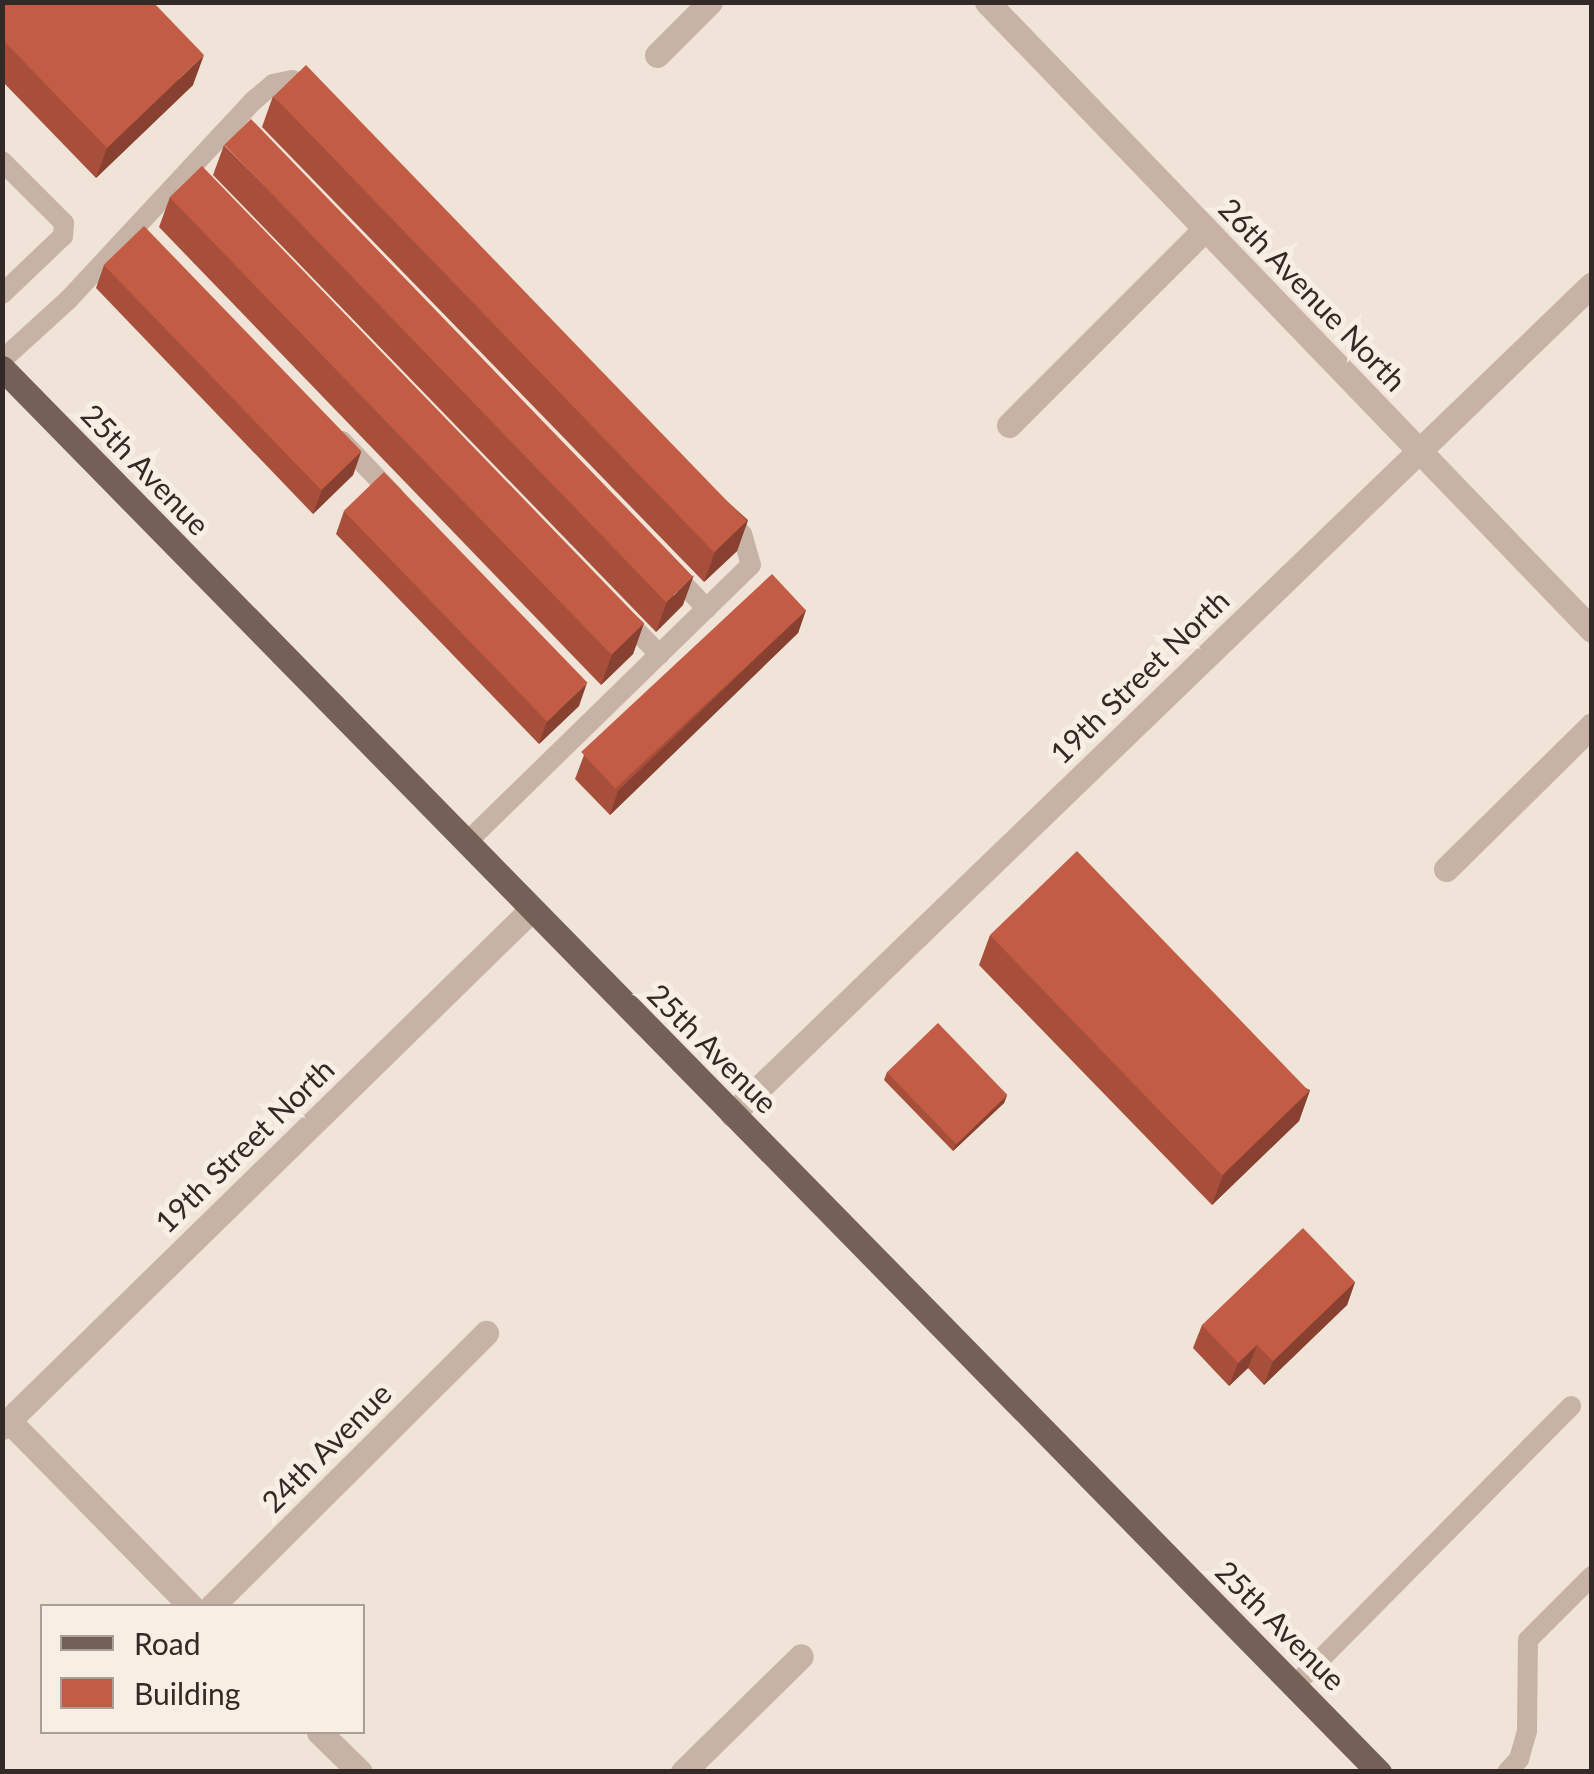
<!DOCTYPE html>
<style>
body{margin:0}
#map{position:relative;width:1594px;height:1774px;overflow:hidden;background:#f0e3d8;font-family:Lato,sans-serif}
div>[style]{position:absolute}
.service>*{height:20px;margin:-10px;padding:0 10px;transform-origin:10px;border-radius:10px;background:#c7b3a5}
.minor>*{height:25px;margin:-12.5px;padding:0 12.5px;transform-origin:12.5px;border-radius:12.5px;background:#c7b3a5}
.primary>*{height:25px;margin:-12.5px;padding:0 12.5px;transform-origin:12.5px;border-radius:12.5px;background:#756057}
.wall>*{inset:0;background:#a74f3a}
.shaded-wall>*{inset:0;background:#884030}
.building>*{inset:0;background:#c25c44;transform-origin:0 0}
span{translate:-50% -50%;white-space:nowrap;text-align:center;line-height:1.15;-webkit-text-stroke:10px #f8eee4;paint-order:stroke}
.street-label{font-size:30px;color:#332926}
.frame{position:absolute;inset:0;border:5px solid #332926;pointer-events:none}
.legend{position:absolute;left:40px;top:1604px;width:325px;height:130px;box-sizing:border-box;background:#f8eee4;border:2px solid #a99f98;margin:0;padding:12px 18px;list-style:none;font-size:30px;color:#332926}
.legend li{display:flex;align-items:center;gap:20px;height:50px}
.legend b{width:50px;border:2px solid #a99f98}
</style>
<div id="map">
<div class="service">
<div style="left:2px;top:161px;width:88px;rotate:45deg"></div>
<div style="left:64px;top:223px;width:13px;rotate:94deg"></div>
<div style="left:63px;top:236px;width:84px;rotate:136.4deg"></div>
<div style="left:2px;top:360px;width:91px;rotate:-42.3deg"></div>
<div style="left:69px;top:299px;width:270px;rotate:-47.1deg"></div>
<div style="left:253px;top:101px;width:26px;rotate:-40deg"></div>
<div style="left:273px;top:84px;width:19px;rotate:-12deg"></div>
<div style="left:292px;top:80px;width:21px;rotate:19deg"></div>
<div style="left:342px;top:441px;width:76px;rotate:46.6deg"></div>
<div style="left:671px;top:571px;width:52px;rotate:46.5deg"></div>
<div style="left:622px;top:616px;width:54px;rotate:45.7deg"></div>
<div style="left:466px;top:843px;width:398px;rotate:-44.3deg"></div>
<div style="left:751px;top:565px;width:32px;rotate:-106deg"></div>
<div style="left:742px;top:534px;width:26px;rotate:-133deg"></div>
<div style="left:1294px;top:1686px;width:394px;rotate:-45.3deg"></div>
<div style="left:1507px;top:1772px;width:18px;rotate:-47deg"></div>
<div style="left:1519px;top:1759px;width:29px;rotate:-74deg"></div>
<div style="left:1527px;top:1731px;width:91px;rotate:-89.4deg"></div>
<div style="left:1528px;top:1640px;width:91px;rotate:-45deg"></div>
</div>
<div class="minor">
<div style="left:987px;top:2px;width:872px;rotate:46.07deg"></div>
<div style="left:657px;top:55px;width:75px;rotate:-45deg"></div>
<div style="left:1009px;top:425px;width:277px;rotate:-45deg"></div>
<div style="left:1446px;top:869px;width:205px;rotate:-44.6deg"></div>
<div style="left:732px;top:1114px;width:1195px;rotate:-43.98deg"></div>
<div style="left:9px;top:1421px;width:260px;rotate:45.5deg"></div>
<div style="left:2px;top:1427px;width:740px;rotate:-44.34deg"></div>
<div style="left:212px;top:1606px;width:387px;rotate:-44.9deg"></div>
<div style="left:319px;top:1732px;width:57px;rotate:44.3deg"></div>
<div style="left:683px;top:1772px;width:165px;rotate:-44.5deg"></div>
</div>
<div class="primary">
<div style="left:2px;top:368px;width:1967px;rotate:45.56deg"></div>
</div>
<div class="wall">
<div style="clip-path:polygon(2px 2px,193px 85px,96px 178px,2px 81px)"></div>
<div style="clip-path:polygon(273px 96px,748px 520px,737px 551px,704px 582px,262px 127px)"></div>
<div style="clip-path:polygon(224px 145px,683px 605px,656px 632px,213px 175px)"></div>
<div style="clip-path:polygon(170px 197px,644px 623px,633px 654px,601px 685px,159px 227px)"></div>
<div style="clip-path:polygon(104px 265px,361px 452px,353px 475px,313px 514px,96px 288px)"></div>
<div style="clip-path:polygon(344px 511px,579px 706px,539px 744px,336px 534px)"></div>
<div style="clip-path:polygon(806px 610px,798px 633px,610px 815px,575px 779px,584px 755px)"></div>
<div style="clip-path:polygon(990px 935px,1310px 1090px,1299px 1121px,1212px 1205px,979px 965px)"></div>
<div style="clip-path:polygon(887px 1072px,1007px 1095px,1004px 1103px,953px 1151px,884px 1080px)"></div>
<div style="clip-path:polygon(1355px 1282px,1347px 1305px,1264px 1385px,1248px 1368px,1229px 1386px,1193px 1348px,1202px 1325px)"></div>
</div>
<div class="shaded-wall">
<div style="clip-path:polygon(204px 55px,193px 85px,96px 178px,107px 148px)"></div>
<div style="clip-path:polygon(361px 452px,353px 475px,313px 514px,322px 490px)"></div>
<div style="clip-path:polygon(748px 520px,737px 551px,704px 582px,715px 552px)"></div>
<div style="clip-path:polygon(694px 575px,683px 605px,656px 632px,667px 602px)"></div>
<div style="clip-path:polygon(806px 610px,798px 633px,610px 815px,618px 791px)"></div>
<div style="clip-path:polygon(644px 623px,633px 654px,601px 685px,612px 654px)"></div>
<div style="clip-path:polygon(587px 683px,579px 706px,539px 744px,547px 721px)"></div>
<div style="clip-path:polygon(1310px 1090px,1299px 1121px,1212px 1205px,1223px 1175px)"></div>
<div style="clip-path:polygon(1007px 1095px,1004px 1103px,953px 1151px,956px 1143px)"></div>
<div style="clip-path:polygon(1355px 1282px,1347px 1305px,1264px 1385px,1273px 1361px)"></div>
<div style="clip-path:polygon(1257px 1345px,1248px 1368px,1229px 1386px,1238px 1363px)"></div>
</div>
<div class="building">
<div style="clip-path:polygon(2px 2px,153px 2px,204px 55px,107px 148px,2px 39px)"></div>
<div style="left:306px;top:65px;width:634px;height:45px;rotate:46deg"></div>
<div style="left:251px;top:119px;width:636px;height:37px;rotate:46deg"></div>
<div style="left:202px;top:166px;width:636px;height:45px;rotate:46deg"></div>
<div style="left:144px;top:226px;width:313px;height:56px;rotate:46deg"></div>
<div style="left:384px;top:472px;width:293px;height:56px;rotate:46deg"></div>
<div style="left:772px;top:574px;width:50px;height:261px;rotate:47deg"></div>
<div style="left:1077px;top:851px;width:334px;height:121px;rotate:46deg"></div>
<div style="left:938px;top:1023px;width:100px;height:71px;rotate:46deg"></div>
<div style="clip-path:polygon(1303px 1228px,1355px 1282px,1273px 1361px,1257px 1345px,1238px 1363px,1202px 1325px)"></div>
</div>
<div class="street-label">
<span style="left:1313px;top:294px;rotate:46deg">26th Avenue North</span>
<span style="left:146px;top:469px;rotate:46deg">25th Avenue</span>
<span style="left:1139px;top:676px;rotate:-44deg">19th Street North</span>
<span style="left:713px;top:1048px;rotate:45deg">25th Avenue</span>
<span style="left:244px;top:1145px;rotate:-44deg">19th Street North</span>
<span style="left:326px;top:1447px;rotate:-45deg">24th Avenue</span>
<span style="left:1281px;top:1625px;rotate:45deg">25th Avenue</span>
</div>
<div class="frame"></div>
<ul class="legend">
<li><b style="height:12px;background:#756057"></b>Road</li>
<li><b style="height:28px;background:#c25c44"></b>Building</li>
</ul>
</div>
